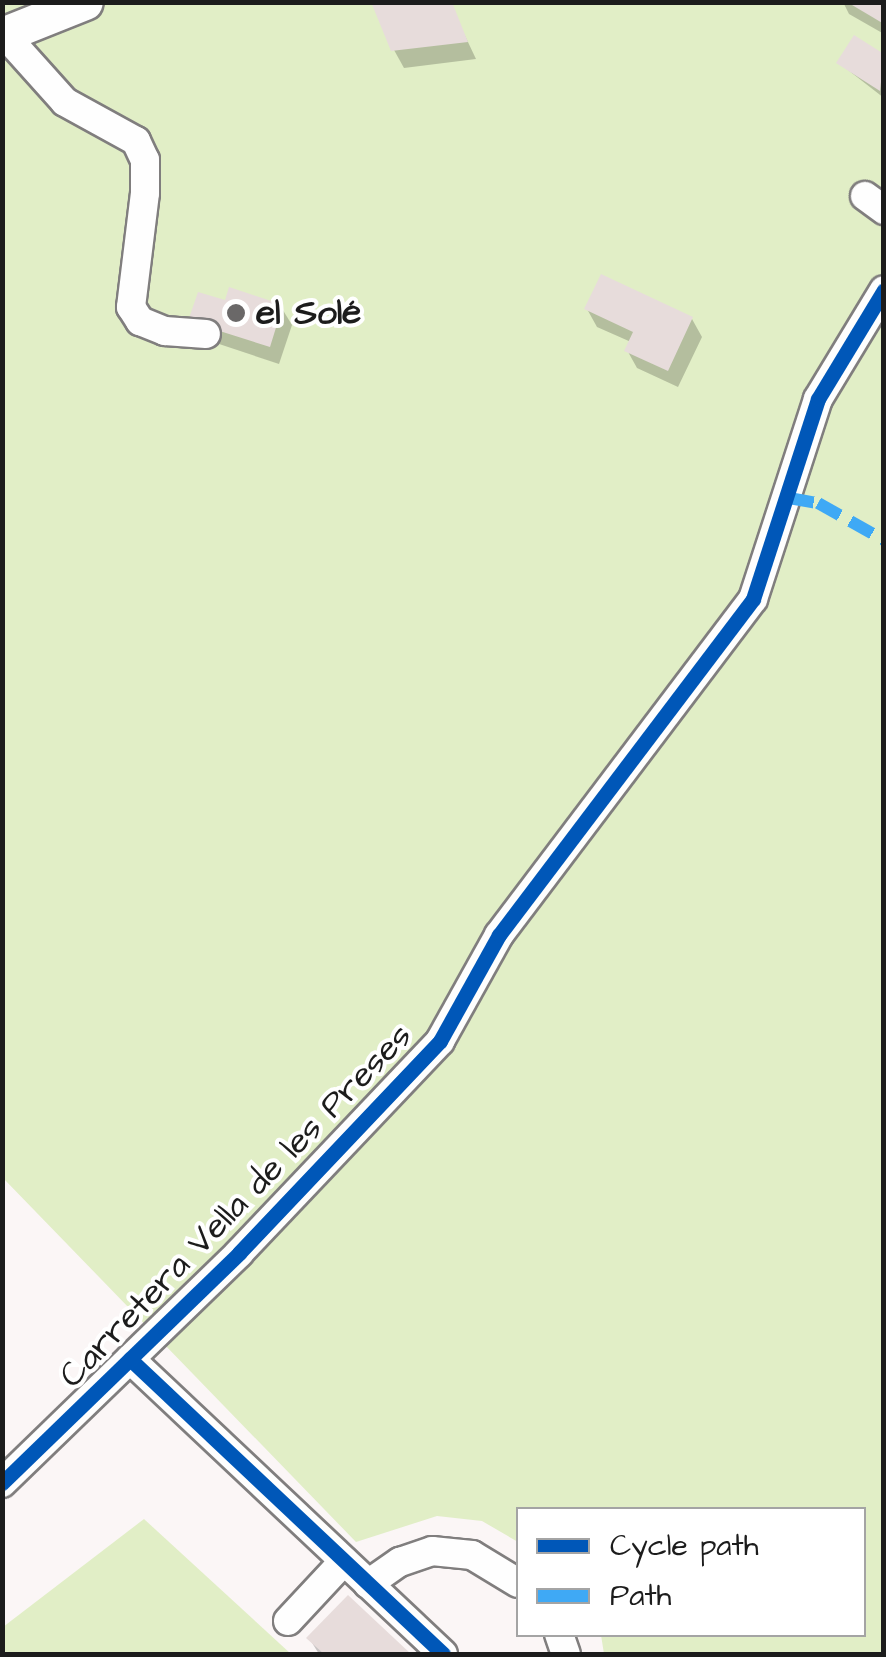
<!DOCTYPE html>
<meta charset="utf-8">
<style>
body{margin:0}
#map{position:relative;width:886px;height:1657px;overflow:hidden;background:#fbf6f6;font-family:"Architects Daughter",sans-serif}
div>[style]{position:absolute}
.green>*{inset:0;background:#e1eec6}
.shadow>*{inset:0;background:#0003}
.building>*{inset:0;background:#e7dcdb}
.roads{filter:drop-shadow(2px 0 #807e7e) drop-shadow(-2px 0 #807e7e) drop-shadow(0 2px #807e7e) drop-shadow(0 -2px #807e7e)}
.minor>*{height:28px;margin:-14px;padding:0 14px;transform-origin:14px;border-radius:14px;background:#fefefe}
.major>*{height:35px;margin:-17.5px;padding:0 17.5px;transform-origin:17.5px;border-radius:17.5px;background:#fefefe}
.quiet>*{height:12px;margin-top:-6px;transform-origin:0;background:repeating-linear-gradient(90deg,#3fa9f5 0 25px,transparent 0 37px)}
.cycleway>*{height:15px;margin:-7.5px;padding:0 7.5px;transform-origin:7.5px;border-radius:7.5px;background:#0057b8}
.dots>*{width:28px;height:28px;translate:-50% -50%;box-sizing:border-box;border:5px solid #fff;border-radius:50%}
span{translate:-50% -50%;white-space:nowrap;text-align:center;line-height:1.15;-webkit-text-stroke:8px #fff;paint-order:stroke}
.poi-label{font-size:35px;color:#1c1c1c;font-weight:700}
.left{translate:0 -50%;text-align:left}
.street-label{font-size:35px;color:#1c1c1c}
.frame{position:absolute;inset:0;border:5px solid #1c1c1c;pointer-events:none}
.legend{position:absolute;left:516px;top:1507px;width:350px;height:130px;box-sizing:border-box;background:#fff;border:2px solid #a4a4a4;margin:0;padding:12px 18px;list-style:none;font-size:30px;color:#1c1c1c}
.legend li{display:flex;align-items:center;gap:20px;height:50px}
.legend b{width:50px;border:2px solid #a4a4a4}
</style>
<div id="map">
<div class="green">
<div style="clip-path:polygon(3px 3px,883px 3px,883px 1654px,604px 1654px,601px 1635px,864px 1634px,864px 1510px,518px 1510px,518px 1542px,482px 1521px,437px 1516px,356px 1542px,3px 1178px)"></div>
<div style="clip-path:polygon(144px 1519px,291px 1654px,3px 1654px,3px 1627px)"></div>
</div>
<div class="shadow">
<div style="clip-path:polygon(449px 2px,476px 59px,404px 68px,394px 50px)"></div>
<div style="clip-path:polygon(843px 2px,884px 2px,884px 34px,849px 14px)"></div>
<div style="clip-path:polygon(884px 57px,884px 98px,839px 63px)"></div>
<div style="clip-path:polygon(226px 303px,281px 307px,292px 325px,279px 364px,201px 338px)"></div>
<div style="clip-path:polygon(587px 309px,692px 319px,702px 337px,678px 387px,637px 368px,627px 350px,631px 342px,597px 327px)"></div>
<div style="clip-path:polygon(348px 1598px,407px 1654px,319px 1654px,309px 1638px)"></div>
</div>
<div class="building">
<div style="clip-path:polygon(371px 2px,452px 2px,468px 42px,391px 51px)"></div>
<div style="clip-path:polygon(847px 2px,884px 2px,884px 24px)"></div>
<div style="clip-path:polygon(854px 35px,884px 54px,880px 91px,836px 63px)"></div>
<div style="clip-path:polygon(601px 274px,693px 317px,668px 371px,624px 351px,633px 332px,584px 309px)"></div>
<div style="clip-path:polygon(229px 287px,283px 305px,270px 347px,188px 321px,198px 292px,225px 300px)"></div>
<div style="clip-path:polygon(348px 1595px,411px 1654px,324px 1654px,306px 1638px)"></div>
</div>
<div class="roads">
<div class="minor">
<div style="left:4px;top:34px;width:91px;rotate:48.1deg"></div>
<div style="left:65px;top:102px;width:81px;rotate:28.8deg"></div>
<div style="left:136px;top:141px;width:21px;rotate:65deg"></div>
<div style="left:145px;top:160px;width:33px;rotate:90deg"></div>
<div style="left:145px;top:193px;width:115px;rotate:97deg"></div>
<div style="left:131px;top:307px;width:17px;rotate:57deg"></div>
<div style="left:140px;top:321px;width:27px;rotate:22deg"></div>
<div style="left:165px;top:331px;width:41px;rotate:4.2deg"></div>
<div style="left:865px;top:196px;width:24px;rotate:36deg"></div>
<div style="left:130px;top:1359px;width:430px;rotate:43.3deg"></div>
<div style="left:2px;top:1483px;width:330px;rotate:-44.1deg"></div>
<div style="left:239px;top:1253px;width:292px;rotate:-46.5deg"></div>
<div style="left:440px;top:1041px;width:121px;rotate:-60.9deg"></div>
<div style="left:499px;top:935px;width:421px;rotate:-52.9deg"></div>
<div style="left:753px;top:599px;width:210px;rotate:-72deg"></div>
<div style="left:818px;top:399px;width:127px;rotate:-58.8deg"></div>
<div style="left:368px;top:1584px;width:39px;rotate:-35deg"></div>
<div style="left:400px;top:1562px;width:34px;rotate:-19deg"></div>
<div style="left:432px;top:1551px;width:40px;rotate:5.7deg"></div>
<div style="left:472px;top:1555px;width:54px;rotate:31.3deg"></div>
<div style="left:288px;top:1621px;width:82px;rotate:-47deg"></div>
<div style="left:559px;top:1634px;width:21px;rotate:71deg"></div>
</div>
<div class="major">
<div style="left:2px;top:35px;width:89px;rotate:-21.7deg"></div>
</div>
</div>
<div class="quiet">
<div style="left:789px;top:498px;width:29px;rotate:10deg"></div>
<div style="left:818px;top:503px;width:76px;rotate:29.3deg"></div>
</div>
<div class="cycleway">
<div style="left:130px;top:1359px;width:430px;rotate:43.3deg"></div>
<div style="left:2px;top:1483px;width:330px;rotate:-44.1deg"></div>
<div style="left:239px;top:1253px;width:292px;rotate:-46.5deg"></div>
<div style="left:440px;top:1041px;width:121px;rotate:-60.9deg"></div>
<div style="left:499px;top:935px;width:421px;rotate:-52.9deg"></div>
<div style="left:753px;top:599px;width:210px;rotate:-72deg"></div>
<div style="left:818px;top:399px;width:127px;rotate:-58.8deg"></div>
</div>
<div class="dots">
<div style="left:236px;top:313px;background:#6a6868"></div>
</div>
<div class="poi-label">
<span class="left" style="left:256px;top:313px">el Solé</span>
</div>
<div class="street-label">
<span style="left:236px;top:1206px;rotate:-46deg">Carretera Vella de les Preses</span>
</div>
<div class="frame"></div>
<ul class="legend">
<li><b style="height:12px;background:#0057b8"></b>Cycle path</li>
<li><b style="height:12px;background:#3fa9f5"></b>Path</li>
</ul>
</div>
